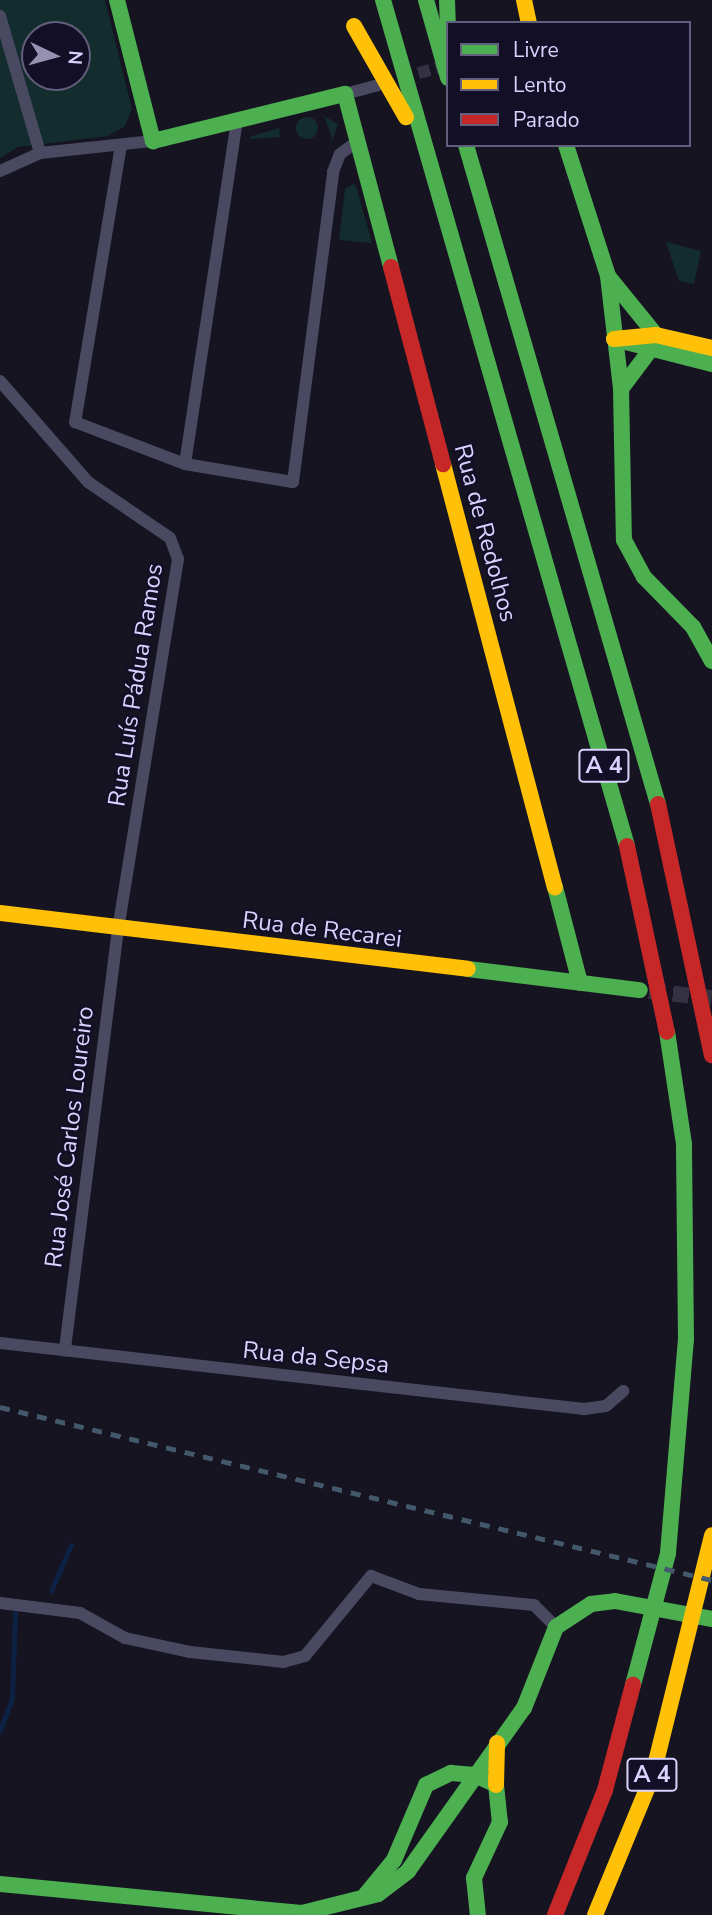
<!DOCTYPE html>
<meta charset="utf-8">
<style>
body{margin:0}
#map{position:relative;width:712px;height:1915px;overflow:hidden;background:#161421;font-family:"Nunito Sans",sans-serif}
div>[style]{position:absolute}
.green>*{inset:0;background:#132c2d}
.round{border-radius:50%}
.stream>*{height:4.5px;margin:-2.25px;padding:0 2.25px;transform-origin:2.25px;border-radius:2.25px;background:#0d2144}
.street-tunnel>*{height:12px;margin-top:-6px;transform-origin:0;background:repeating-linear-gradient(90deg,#333142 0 12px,transparent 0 18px)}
.secondary-tunnel>*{height:16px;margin-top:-8px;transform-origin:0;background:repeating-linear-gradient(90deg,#333142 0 16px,transparent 0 24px)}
.street>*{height:12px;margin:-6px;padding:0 6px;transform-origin:6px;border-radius:6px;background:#4a4962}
.fast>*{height:16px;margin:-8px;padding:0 8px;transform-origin:8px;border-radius:8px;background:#4caf50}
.slow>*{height:16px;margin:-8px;padding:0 8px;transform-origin:8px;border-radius:8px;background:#ffc107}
.jam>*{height:16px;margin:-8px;padding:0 8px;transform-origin:8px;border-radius:8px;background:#c62828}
.rail>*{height:4.5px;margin-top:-2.25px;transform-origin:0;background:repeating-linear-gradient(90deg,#43596b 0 10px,transparent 0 19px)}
span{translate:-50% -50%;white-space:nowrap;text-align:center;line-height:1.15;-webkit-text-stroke:5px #130f26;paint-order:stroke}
.shield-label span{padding:2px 5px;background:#130f26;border:2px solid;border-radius:5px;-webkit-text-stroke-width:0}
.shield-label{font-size:23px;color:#d9d4ff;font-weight:700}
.street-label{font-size:24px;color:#d9d4ff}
.legend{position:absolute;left:446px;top:21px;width:245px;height:126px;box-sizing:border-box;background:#130f26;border:2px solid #625e7d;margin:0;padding:9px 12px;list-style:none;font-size:21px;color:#d9d4ff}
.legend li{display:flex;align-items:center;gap:14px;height:35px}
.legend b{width:35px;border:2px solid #625e7d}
.north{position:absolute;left:21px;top:21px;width:70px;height:70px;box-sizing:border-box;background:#130f26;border:2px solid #625e7d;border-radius:50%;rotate:95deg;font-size:19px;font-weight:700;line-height:28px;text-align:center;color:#d9d4ff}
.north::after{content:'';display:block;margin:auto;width:24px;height:32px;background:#9591b1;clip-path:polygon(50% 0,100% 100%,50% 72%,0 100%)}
</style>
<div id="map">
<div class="green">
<div style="clip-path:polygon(evenodd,0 0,105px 0,132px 109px,124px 127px,108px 136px,18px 147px,0 158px,0 0,35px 35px,77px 35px,77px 77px,35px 77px,35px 35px)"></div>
<div style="clip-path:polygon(324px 116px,338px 124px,331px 145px,332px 137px)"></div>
<div class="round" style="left:296px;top:117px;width:22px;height:22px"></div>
<div style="clip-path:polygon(279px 128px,280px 137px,249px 139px,252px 136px)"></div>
<div style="clip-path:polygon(353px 184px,356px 186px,372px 243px,339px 240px,345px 189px)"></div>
<div style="clip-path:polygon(666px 242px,701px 251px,694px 284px,679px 281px)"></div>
</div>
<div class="stream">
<div style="left:51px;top:1591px;width:50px;rotate:-66.5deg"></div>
<div style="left:0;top:1731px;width:35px;rotate:-70deg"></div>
<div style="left:12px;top:1698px;width:85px;rotate:-88deg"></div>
</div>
<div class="street-tunnel">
<div style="left:401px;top:78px;width:49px;rotate:-15.5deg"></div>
</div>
<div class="secondary-tunnel">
<div style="left:649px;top:991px;width:63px;rotate:6.3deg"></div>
</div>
<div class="street">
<div style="left:0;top:16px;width:143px;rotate:73.7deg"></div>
<div style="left:345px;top:94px;width:34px;rotate:-15deg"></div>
<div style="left:121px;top:145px;width:281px;rotate:99.4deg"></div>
<div style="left:75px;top:422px;width:118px;rotate:20.9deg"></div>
<div style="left:185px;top:464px;width:109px;rotate:9.5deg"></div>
<div style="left:293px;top:482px;width:313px;rotate:-82.6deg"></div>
<div style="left:333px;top:172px;width:19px;rotate:-69deg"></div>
<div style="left:340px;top:154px;width:22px;rotate:-36deg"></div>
<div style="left:0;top:171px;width:44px;rotate:-24.2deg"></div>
<div style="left:40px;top:153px;width:114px;rotate:-6.1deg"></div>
<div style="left:0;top:381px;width:134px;rotate:48.9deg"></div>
<div style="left:88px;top:482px;width:99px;rotate:34.3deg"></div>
<div style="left:170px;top:538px;width:22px;rotate:69deg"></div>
<div style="left:178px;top:559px;width:375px;rotate:99.2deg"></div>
<div style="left:118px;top:929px;width:425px;rotate:97.2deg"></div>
<div style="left:185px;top:464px;width:342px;rotate:-81.4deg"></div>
<div style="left:0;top:1343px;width:588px;rotate:6.45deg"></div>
<div style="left:584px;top:1409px;width:22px;rotate:-8deg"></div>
<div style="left:606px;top:1406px;width:23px;rotate:-41deg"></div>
<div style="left:0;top:1603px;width:81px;rotate:7.1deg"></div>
<div style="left:80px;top:1613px;width:51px;rotate:29.1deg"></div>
<div style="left:125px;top:1638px;width:66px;rotate:12.2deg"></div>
<div style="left:190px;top:1652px;width:94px;rotate:6.1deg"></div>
<div style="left:283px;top:1662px;width:23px;rotate:-15deg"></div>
<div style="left:305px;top:1656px;width:104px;rotate:-50.5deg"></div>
<div style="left:371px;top:1576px;width:51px;rotate:20.6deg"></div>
<div style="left:419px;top:1594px;width:116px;rotate:5.5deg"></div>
<div style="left:534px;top:1605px;width:31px;rotate:45deg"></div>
</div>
<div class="fast">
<div style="left:117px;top:0;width:146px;rotate:75.7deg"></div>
<div style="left:153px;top:141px;width:198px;rotate:-13.8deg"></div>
<div style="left:345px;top:94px;width:179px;rotate:75.1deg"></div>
<div style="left:383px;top:0;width:880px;rotate:73.91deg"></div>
<div style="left:426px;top:0;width:81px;rotate:74.2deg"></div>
<div style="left:447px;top:0;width:33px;rotate:88deg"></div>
<div style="left:466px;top:145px;width:686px;rotate:73.76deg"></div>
<div style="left:566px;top:145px;width:138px;rotate:72.2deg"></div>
<div style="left:608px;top:276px;width:114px;rotate:83.4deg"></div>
<div style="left:621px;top:389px;width:151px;rotate:88.9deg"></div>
<div style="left:624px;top:540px;width:42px;rotate:61.6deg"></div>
<div style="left:644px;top:577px;width:70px;rotate:45.6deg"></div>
<div style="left:693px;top:627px;width:39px;rotate:61deg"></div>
<div style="left:608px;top:276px;width:76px;rotate:50.9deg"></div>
<div style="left:614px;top:339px;width:101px;rotate:14.3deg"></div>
<div style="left:621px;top:389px;width:50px;rotate:-53.1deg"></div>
<div style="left:555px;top:887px;width:99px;rotate:75.4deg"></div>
<div style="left:468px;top:969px;width:173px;rotate:7deg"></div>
<div style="left:633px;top:1685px;width:137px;rotate:-75.1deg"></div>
<div style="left:668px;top:1553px;width:214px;rotate:-85.2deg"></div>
<div style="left:686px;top:1340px;width:196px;rotate:-90.6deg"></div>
<div style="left:684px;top:1144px;width:113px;rotate:-98.6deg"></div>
<div style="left:475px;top:1775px;width:23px;rotate:25deg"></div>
<div style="left:496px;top:1785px;width:37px;rotate:84deg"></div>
<div style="left:500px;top:1822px;width:62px;rotate:114.9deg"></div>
<div style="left:474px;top:1878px;width:37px;rotate:84deg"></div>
<div style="left:0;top:1884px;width:303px;rotate:5.5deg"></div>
<div style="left:302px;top:1913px;width:78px;rotate:-14deg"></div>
<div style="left:378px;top:1894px;width:38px;rotate:-37deg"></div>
<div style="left:408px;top:1871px;width:200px;rotate:-54.6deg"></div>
<div style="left:524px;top:1708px;width:87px;rotate:-68.4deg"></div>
<div style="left:556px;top:1627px;width:42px;rotate:-33.3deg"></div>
<div style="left:591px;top:1604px;width:24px;rotate:-7deg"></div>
<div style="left:615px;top:1601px;width:99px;rotate:10.5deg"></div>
<div style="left:366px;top:1894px;width:44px;rotate:-50.5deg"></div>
<div style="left:394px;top:1860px;width:82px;rotate:-66.9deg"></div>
<div style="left:426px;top:1785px;width:28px;rotate:-26deg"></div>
<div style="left:451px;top:1773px;width:24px;rotate:5deg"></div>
</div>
<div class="slow">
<div style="left:524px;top:0;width:24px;rotate:78deg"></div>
<div style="left:354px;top:26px;width:105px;rotate:60.3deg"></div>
<div style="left:614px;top:339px;width:42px;rotate:-5.4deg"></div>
<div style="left:656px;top:335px;width:57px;rotate:13.1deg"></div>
<div style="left:443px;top:464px;width:438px;rotate:75.2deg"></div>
<div style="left:0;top:913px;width:471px;rotate:6.8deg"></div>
<div style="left:496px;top:1785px;width:42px;rotate:-88.6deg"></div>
<div style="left:595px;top:1915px;width:152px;rotate:-67.6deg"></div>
<div style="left:653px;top:1774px;width:246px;rotate:-76.1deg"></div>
</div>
<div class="jam">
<div style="left:391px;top:267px;width:204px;rotate:75.2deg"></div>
<div style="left:658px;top:804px;width:257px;rotate:77.9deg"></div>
<div style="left:627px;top:846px;width:190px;rotate:77.9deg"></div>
<div style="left:555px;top:1915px;width:135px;rotate:-68.2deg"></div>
<div style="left:605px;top:1790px;width:109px;rotate:-75.1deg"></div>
</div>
<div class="rail">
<div style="left:0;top:1407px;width:733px;rotate:13.66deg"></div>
</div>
<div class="shield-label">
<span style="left:604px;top:766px">A 4</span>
<span style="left:652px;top:1775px">A 4</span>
</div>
<div class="street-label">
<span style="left:485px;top:533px;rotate:75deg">Rua de Redolhos</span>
<span style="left:136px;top:685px;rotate:-81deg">Rua Luís Pádua Ramos</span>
<span style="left:322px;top:930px;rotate:7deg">Rua de Recarei</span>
<span style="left:70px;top:1137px;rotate:-83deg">Rua José Carlos Loureiro</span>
<span style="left:316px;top:1358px;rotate:6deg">Rua da Sepsa</span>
</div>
<ul class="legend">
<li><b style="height:9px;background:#4caf50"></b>Livre</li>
<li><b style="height:9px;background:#ffc107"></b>Lento</li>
<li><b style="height:9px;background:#c62828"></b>Parado</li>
</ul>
<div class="north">N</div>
</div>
